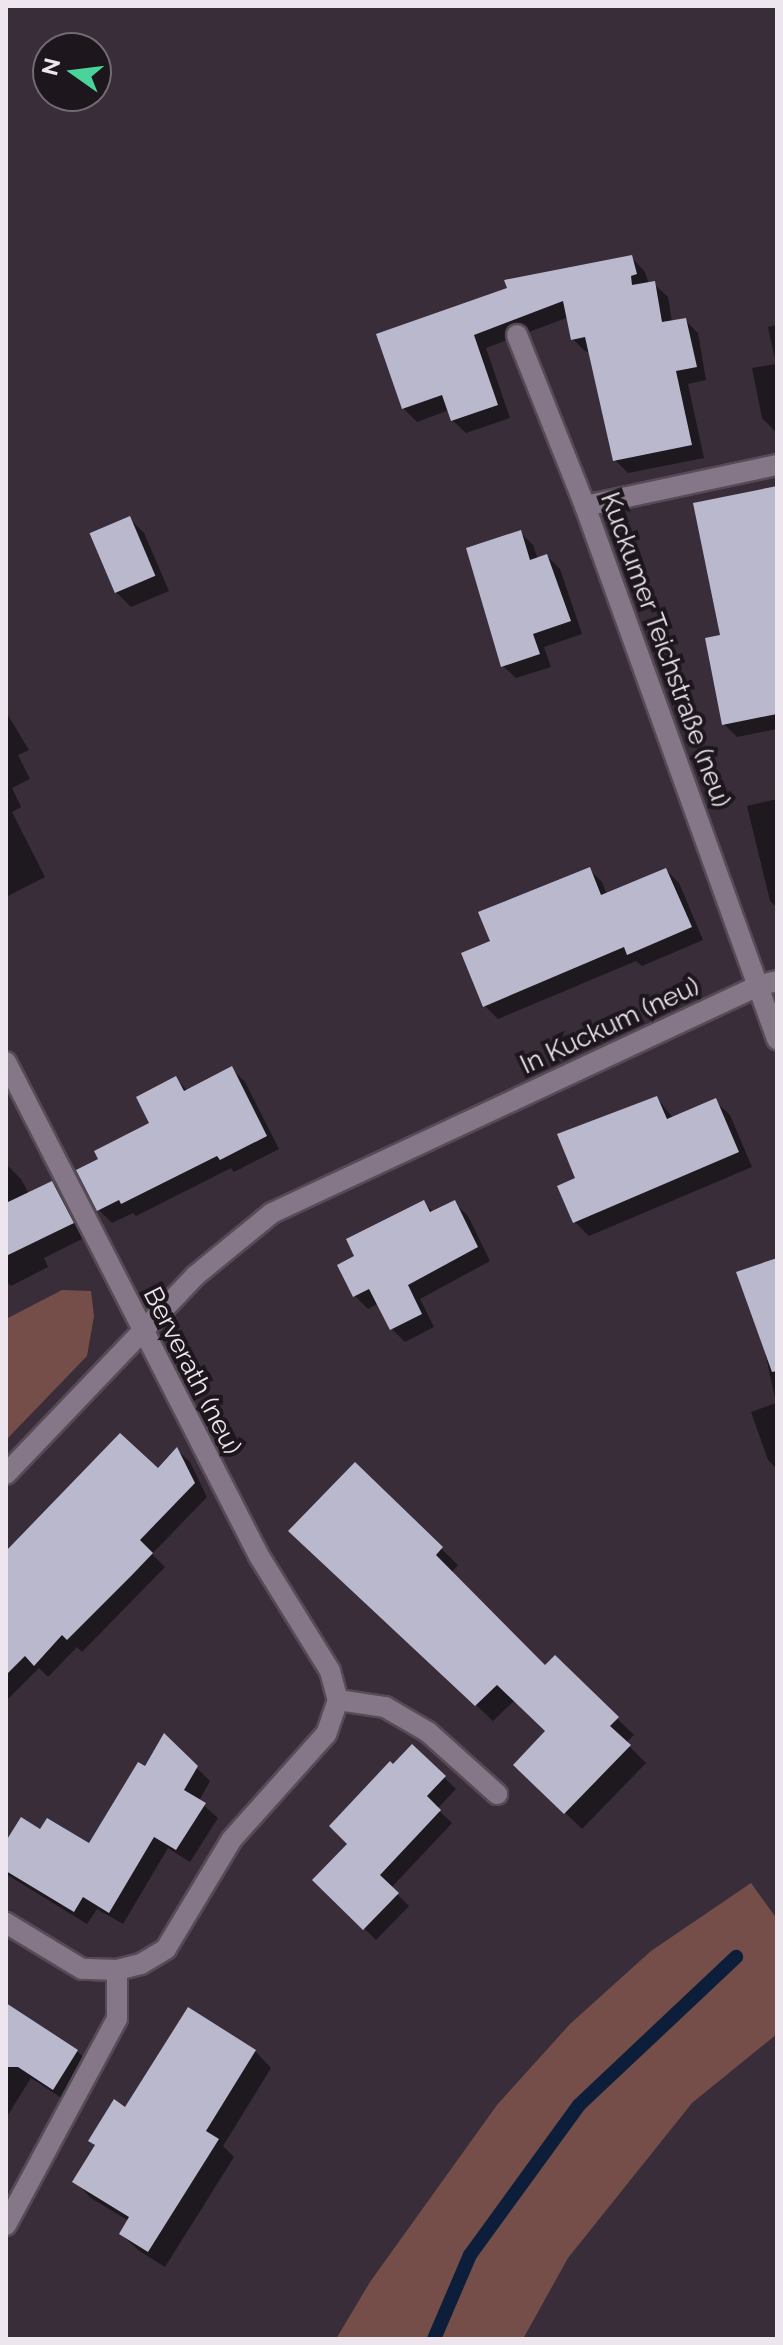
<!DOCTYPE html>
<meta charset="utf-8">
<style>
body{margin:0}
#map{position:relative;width:783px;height:2345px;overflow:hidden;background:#392d3a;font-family:Raleway,sans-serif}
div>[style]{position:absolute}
.green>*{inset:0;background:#754e49}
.shadow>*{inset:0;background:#0007}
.stream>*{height:14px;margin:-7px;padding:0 7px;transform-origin:7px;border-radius:7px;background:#0c1e3a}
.building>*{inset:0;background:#bab8cd;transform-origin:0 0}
.roads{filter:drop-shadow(2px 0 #564b56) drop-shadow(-2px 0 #564b56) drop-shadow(0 2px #564b56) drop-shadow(0 -2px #564b56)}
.street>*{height:20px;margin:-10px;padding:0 10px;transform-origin:10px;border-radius:10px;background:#857787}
span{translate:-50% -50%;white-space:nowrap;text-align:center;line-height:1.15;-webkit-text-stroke:8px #1d171d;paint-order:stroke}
.street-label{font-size:26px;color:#eee6ee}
.frame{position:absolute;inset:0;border:8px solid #eee6ee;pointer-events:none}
.north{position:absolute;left:32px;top:32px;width:80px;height:80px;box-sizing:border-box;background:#1d171d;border:2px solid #716a71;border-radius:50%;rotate:284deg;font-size:22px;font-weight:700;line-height:32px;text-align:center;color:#eee6ee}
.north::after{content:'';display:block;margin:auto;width:28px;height:36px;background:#4ad49c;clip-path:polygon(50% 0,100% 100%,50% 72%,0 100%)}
</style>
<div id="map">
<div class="green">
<div style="clip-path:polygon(62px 1290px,91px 1291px,94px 1316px,87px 1356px,6px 1440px,6px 1319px)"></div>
<div style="clip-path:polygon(751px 1883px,777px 1919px,777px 2034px,692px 2103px,568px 2258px,523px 2339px,336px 2339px,370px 2282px,497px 2105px,570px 2024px,651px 1951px)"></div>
</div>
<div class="shadow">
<div style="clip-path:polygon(632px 258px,645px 272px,649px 285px,654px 284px,668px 297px,672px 322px,685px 320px,698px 333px,706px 380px,688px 384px,704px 458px,628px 473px,615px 460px,590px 351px,586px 352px,573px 339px,569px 317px,486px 348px,510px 418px,466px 433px,452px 420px,449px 410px,417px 422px,403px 408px,378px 335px)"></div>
<div style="clip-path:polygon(777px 325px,777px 431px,775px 431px,762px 418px,752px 368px,776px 364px,768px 327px)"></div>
<div style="clip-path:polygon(777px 488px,777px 729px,737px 737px,724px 724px,722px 636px)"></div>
<div style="clip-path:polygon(129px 518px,144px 533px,169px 591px,131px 607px,116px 592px)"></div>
<div style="clip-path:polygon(520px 532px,533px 545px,538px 559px,547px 556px,560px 569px,582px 634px,544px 647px,551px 667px,516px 678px,503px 666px)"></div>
<div style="clip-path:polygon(6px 712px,29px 750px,18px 755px,30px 779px,12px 788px,21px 807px,12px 812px,45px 877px,6px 897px)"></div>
<div style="clip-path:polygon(777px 799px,777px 908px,770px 901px,747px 806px)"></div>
<div style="clip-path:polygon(589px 869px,602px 882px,607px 895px,666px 870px,679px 883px,703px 940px,642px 966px,636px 961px,498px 1019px,485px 1006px,492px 942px)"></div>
<div style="clip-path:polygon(232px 1069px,245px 1082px,279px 1149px,234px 1172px,231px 1168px,136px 1216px,133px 1213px,112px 1223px,99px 1210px,101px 1160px,151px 1124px,176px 1079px,188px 1091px)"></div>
<div style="clip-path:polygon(657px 1098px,673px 1118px,715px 1101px,730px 1115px,752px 1167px,589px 1236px,575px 1222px,578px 1179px)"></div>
<div style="clip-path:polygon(7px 1165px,21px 1179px,29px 1194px,52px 1183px,66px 1197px,86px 1237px,44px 1258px,48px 1267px,11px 1286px,6px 1281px)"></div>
<div style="clip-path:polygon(424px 1203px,434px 1213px,455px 1203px,468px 1216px,490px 1261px,420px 1299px,434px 1327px,405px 1342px,391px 1328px,379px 1303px,368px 1309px,354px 1295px,356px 1257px)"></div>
<div style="clip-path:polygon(777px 1260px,777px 1469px,768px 1460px,751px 1412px,776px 1403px,762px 1338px)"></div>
<div style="clip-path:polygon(177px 1450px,190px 1462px,207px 1497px,152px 1554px,165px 1567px,82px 1652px,77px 1647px,48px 1677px,39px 1668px,6px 1701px,6px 1553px,158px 1471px)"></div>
<div style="clip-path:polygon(355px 1465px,458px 1565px,451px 1573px,545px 1667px,555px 1658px,634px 1735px,626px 1743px,646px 1763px,582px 1829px,516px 1765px,548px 1731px,515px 1700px,493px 1721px,307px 1547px)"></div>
<div style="clip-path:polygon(165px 1737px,210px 1781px,199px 1801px,218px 1818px,190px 1862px,168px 1848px,123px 1924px,97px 1909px,87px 1924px,6px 1874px,6px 1845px,40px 1832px,89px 1846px)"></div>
<div style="clip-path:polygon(412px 1747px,456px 1789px,437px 1809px,452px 1823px,391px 1888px,409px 1906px,376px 1940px,315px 1880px,350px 1844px)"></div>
<div style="clip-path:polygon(6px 2006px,77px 2051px,90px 2064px,66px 2101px,31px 2078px,6px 2118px)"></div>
<div style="clip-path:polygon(255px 2051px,271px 2068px,223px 2146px,234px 2157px,165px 2267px,138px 2250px,121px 2234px,129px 2221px,91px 2198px,75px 2181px,97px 2147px,90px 2140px,126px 2110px)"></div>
</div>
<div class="stream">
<div style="left:434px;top:2339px;width:91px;rotate:-66.8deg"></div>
<div style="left:470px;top:2255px;width:185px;rotate:-54deg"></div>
<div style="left:579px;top:2105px;width:216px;rotate:-43.3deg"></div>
</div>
<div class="building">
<div style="clip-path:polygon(632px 255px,637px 274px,631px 276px,632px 285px,655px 281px,662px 322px,686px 318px,697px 367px,676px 371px,692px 445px,613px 461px,585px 337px,571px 340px,563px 301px,474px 335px,498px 405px,451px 421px,442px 395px,402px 409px,376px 334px,507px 288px,504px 280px)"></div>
<div style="clip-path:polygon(777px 486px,777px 714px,722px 725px,705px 638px,720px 635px,693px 503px)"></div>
<div style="left:130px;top:516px;width:65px;height:44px;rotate:67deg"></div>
<div style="clip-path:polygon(521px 530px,530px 560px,547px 554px,571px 621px,533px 634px,540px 654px,501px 667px,466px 548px)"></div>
<div style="clip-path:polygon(590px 867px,601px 895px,666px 868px,692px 927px,627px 955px,624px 947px,483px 1007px,461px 953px,490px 941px,478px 912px)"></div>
<div style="clip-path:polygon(232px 1066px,267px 1136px,220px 1160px,217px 1156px,121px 1204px,119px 1200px,97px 1211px,76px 1170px,98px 1159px,94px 1151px,149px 1123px,136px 1097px,176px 1076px,184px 1091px)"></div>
<div style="clip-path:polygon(657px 1096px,667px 1119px,716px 1098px,739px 1152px,573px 1223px,557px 1186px,575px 1178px,557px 1134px)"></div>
<div style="clip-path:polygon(52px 1181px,74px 1223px,6px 1256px,6px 1203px)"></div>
<div style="clip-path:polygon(424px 1200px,430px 1212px,455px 1200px,478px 1247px,408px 1285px,422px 1314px,390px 1330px,369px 1289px,353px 1297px,337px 1265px,354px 1256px,346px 1239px)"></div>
<div style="clip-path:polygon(777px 1258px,777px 1371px,772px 1372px,736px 1272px)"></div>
<div style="clip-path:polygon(120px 1433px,158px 1468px,177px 1447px,195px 1483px,140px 1540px,153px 1553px,133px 1574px,67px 1640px,62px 1635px,34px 1666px,25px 1656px,6px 1675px,6px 1551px)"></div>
<div style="clip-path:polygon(355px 1462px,443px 1547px,436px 1555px,545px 1665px,555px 1655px,619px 1717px,610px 1726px,631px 1745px,564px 1814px,513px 1765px,545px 1731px,497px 1685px,475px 1706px,288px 1531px)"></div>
<div style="clip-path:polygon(164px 1733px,198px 1766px,184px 1790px,206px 1803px,176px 1850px,154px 1837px,109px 1913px,83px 1897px,74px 1912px,6px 1871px,6px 1841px,21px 1817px,40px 1829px,47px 1818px,89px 1843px,138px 1762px,145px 1766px)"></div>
<div style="clip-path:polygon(412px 1744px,446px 1776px,427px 1796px,441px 1810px,380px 1875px,399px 1893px,363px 1930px,312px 1880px,347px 1844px,329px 1826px,390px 1761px,393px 1764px)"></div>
<div style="clip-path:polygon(6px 2003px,78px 2050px,53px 2090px,18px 2067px,6px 2067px)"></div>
<div style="clip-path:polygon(188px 2007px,256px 2050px,206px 2131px,219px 2139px,148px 2252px,119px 2234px,129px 2217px,72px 2182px,95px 2145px,88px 2141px,114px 2099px,125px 2107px)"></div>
</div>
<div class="roads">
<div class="street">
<div style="left:517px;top:335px;width:184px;rotate:68.3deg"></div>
<div style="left:585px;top:506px;width:567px;rotate:70.19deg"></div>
<div style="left:585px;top:506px;width:196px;rotate:-12.1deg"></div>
<div style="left:6px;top:1062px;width:555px;rotate:62.88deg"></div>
<div style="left:259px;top:1556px;width:135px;rotate:58.3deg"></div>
<div style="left:330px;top:1671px;width:30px;rotate:75deg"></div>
<div style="left:338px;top:1700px;width:36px;rotate:109deg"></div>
<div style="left:326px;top:1734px;width:141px;rotate:131.8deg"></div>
<div style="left:232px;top:1839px;width:128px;rotate:121deg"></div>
<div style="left:166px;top:1949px;width:29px;rotate:149deg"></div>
<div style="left:141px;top:1964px;width:25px;rotate:166deg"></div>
<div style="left:117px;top:1970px;width:35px;rotate:-178deg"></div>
<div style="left:82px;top:1969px;width:89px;rotate:-148.8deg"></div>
<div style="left:6px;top:1474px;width:274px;rotate:-46.3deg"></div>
<div style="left:195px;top:1276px;width:99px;rotate:-39.3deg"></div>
<div style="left:272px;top:1213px;width:539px;rotate:-25.04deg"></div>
<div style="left:760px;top:985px;width:17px;rotate:-13deg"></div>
<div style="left:338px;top:1700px;width:48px;rotate:8.5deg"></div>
<div style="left:385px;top:1707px;width:50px;rotate:30.2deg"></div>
<div style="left:428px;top:1732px;width:93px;rotate:41.9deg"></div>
<div style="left:6px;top:2225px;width:234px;rotate:-61.7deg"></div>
<div style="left:117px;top:2019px;width:49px;rotate:-90deg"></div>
</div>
</div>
<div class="street-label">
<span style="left:665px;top:650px;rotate:70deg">Kuckumer Teichstraße (neu)</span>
<span style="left:610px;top:1026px;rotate:-25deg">In Kuckum (neu)</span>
<span style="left:192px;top:1371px;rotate:63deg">Berverath (neu)</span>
</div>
<div class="frame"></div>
<div class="north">N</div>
</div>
